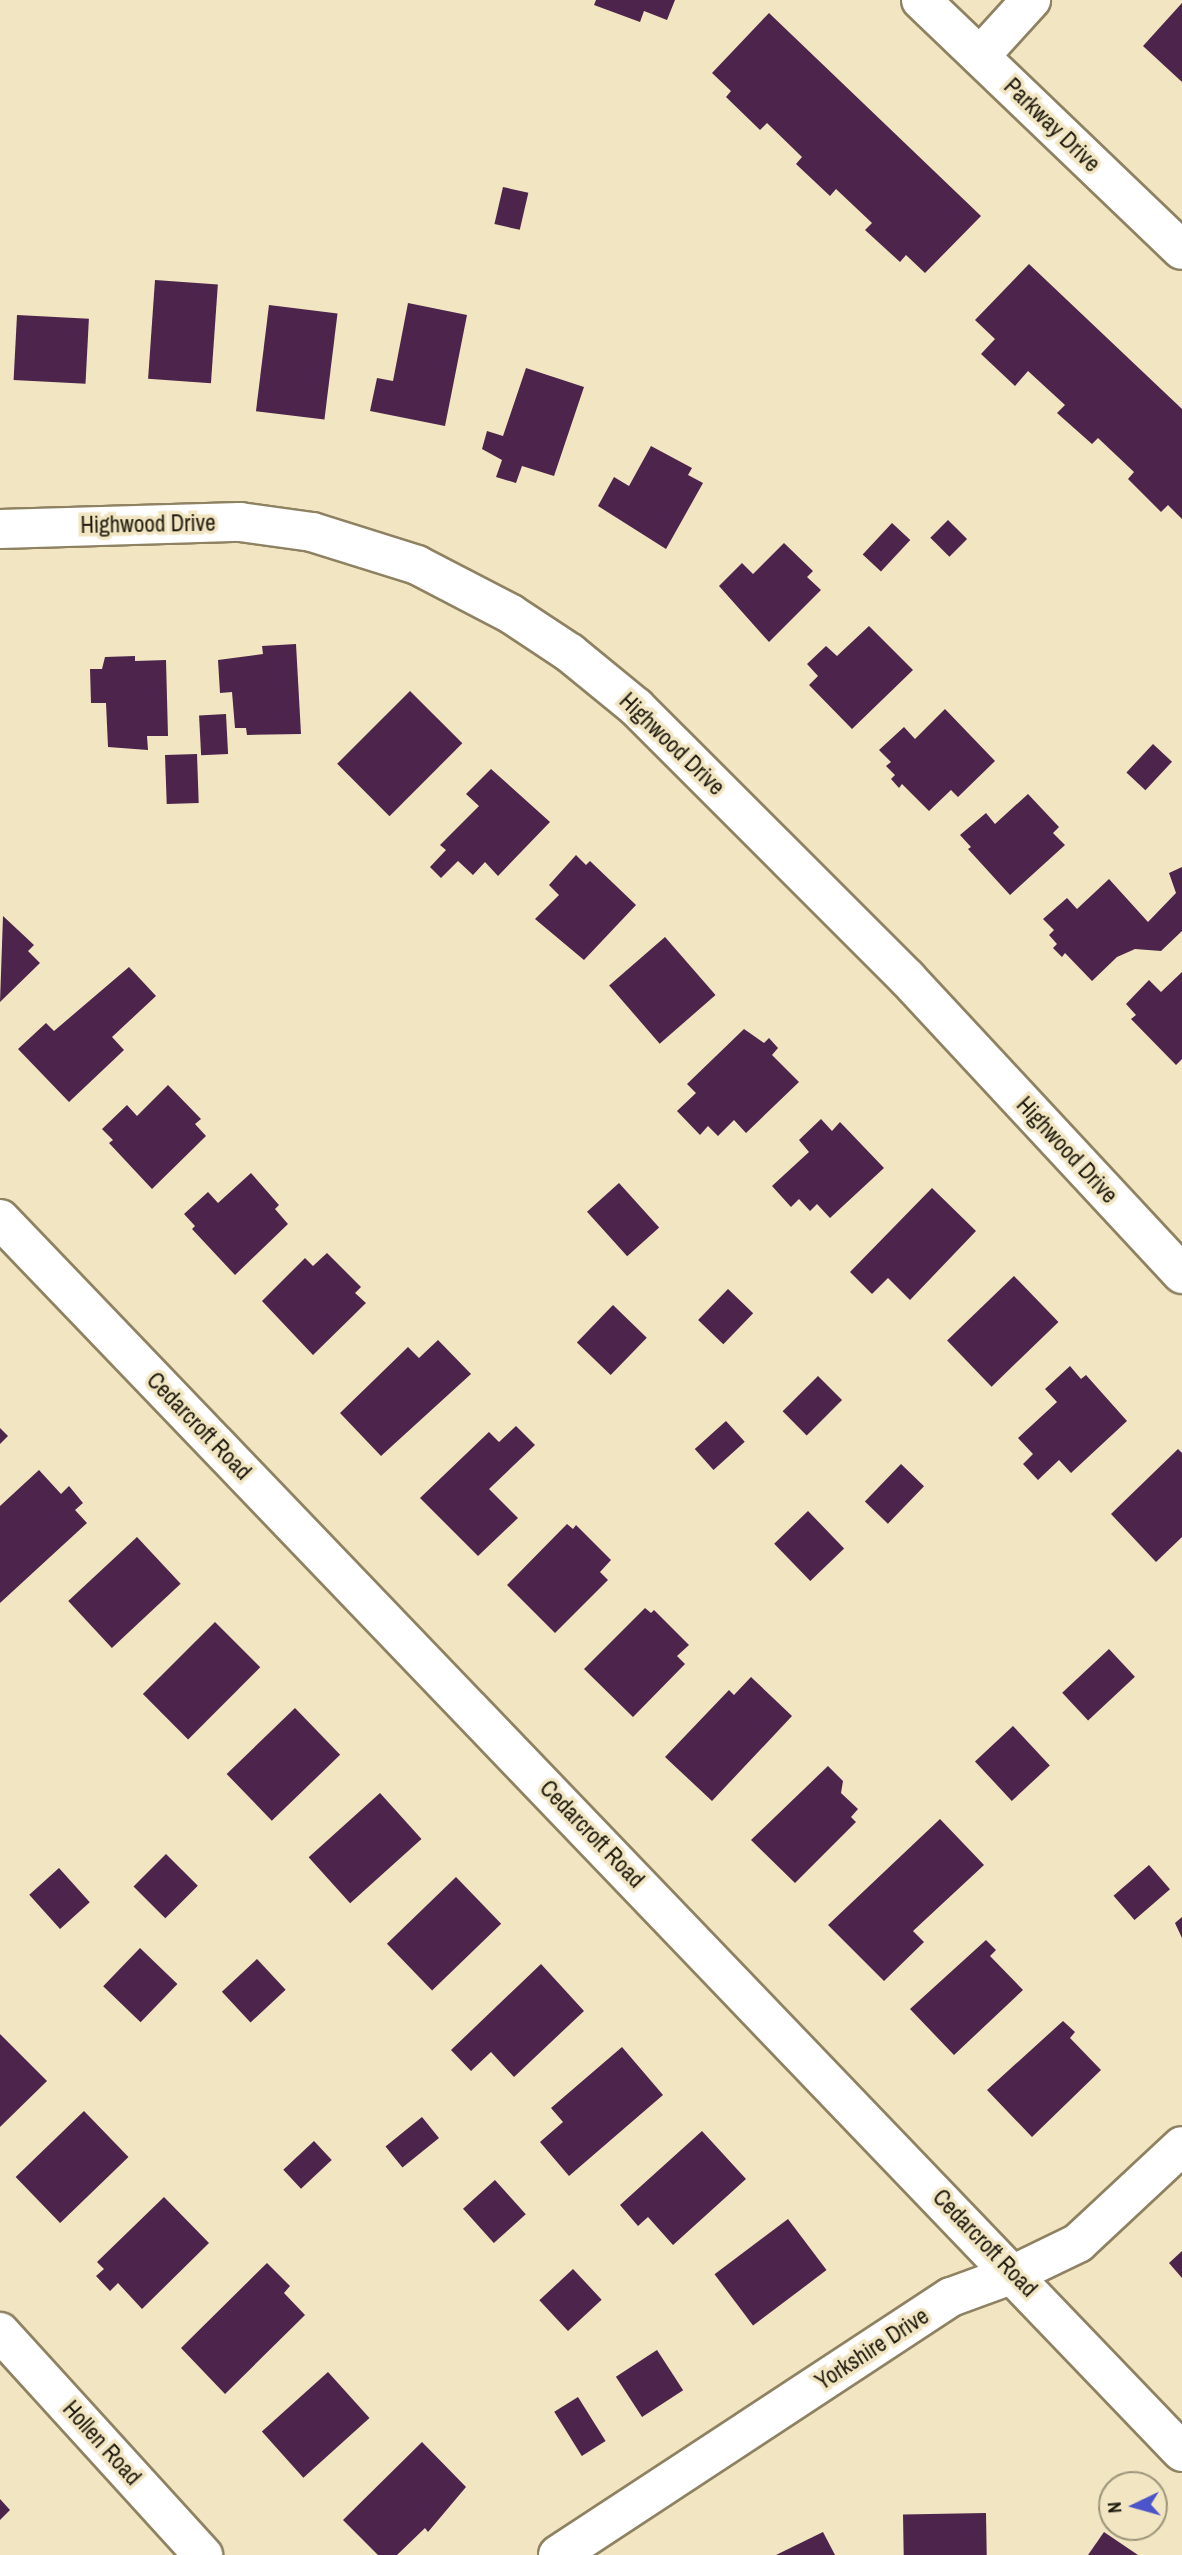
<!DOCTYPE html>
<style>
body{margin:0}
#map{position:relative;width:1182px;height:2555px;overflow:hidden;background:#f1e5c2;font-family:"Archivo Narrow",sans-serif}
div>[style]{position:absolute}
.building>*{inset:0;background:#4d244b;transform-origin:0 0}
.roads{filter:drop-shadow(2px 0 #8e8262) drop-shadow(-2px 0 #8e8262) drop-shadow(0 2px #8e8262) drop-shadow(0 -2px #8e8262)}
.street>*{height:38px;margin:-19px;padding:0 19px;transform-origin:19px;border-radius:19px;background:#fff}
span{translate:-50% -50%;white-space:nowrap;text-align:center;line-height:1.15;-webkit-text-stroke:7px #f1e5c2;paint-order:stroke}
.street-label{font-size:23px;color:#201c0f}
.north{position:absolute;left:1098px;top:2471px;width:70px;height:70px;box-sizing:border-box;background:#f1e5c2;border:2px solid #9d957a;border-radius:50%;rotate:265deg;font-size:19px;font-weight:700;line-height:28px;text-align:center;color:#201c0f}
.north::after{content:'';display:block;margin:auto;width:24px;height:32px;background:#4c54c9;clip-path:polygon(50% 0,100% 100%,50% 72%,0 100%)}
</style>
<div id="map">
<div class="building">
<div style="clip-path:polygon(596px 0,675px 0,667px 20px,644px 11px,640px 22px,594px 5px)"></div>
<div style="clip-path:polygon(1182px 3px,1182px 82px,1143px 46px)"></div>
<div style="clip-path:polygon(769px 13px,981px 216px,925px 273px,906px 255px,900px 262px,865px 230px,872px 223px,836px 189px,830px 196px,796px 164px,802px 157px,767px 123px,760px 130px,726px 97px,731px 91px,712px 73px)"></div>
<div style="left:503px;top:187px;width:26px;height:38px;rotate:13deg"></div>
<div style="clip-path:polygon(1029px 264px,1182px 409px,1182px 519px,1168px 505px,1161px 512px,1128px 479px,1134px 472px,1098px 438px,1092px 444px,1057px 413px,1065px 405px,1028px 371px,1015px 386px,981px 354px,995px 339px,975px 320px)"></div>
<div style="left:155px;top:280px;width:63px;height:99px;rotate:4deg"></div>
<div style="clip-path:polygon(408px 303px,467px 315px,445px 426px,370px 411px,377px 378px,393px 381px)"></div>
<div style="left:269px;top:305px;width:69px;height:107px;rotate:7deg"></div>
<div style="left:17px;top:315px;width:72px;height:65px;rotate:3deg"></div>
<div style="clip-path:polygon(526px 368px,584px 387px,554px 476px,522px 466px,516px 483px,496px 477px,502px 460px,482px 449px,487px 431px,503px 436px)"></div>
<div style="clip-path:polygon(651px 446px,692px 468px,688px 475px,703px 483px,666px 549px,598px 506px,614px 477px,629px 486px)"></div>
<div style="left:948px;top:520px;width:27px;height:25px;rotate:45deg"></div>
<div style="left:892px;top:523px;width:25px;height:43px;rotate:43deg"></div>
<div style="clip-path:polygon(784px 543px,813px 571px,807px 577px,821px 590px,769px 642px,719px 586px,742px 563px,753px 574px)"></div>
<div style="clip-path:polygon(869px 626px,913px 670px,852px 729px,809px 685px,818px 676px,807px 664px,826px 646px,837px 656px)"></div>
<div style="clip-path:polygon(296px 644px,301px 734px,247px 735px,246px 728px,235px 728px,232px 692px,220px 693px,218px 660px,263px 654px,262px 646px)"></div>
<div style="clip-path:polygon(135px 656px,135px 661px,166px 660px,168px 736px,147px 736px,148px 750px,108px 747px,106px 703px,91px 703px,90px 669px,102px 669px,105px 657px)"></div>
<div style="left:410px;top:691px;width:74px;height:103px;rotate:45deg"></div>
<div style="clip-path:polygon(945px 709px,995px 761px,958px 797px,951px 790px,929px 811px,902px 784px,899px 788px,891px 779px,895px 775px,886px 766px,891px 762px,879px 750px,904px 727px,915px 739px)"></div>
<div style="left:226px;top:714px;width:40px;height:27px;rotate:87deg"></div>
<div style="left:1153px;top:744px;width:26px;height:39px;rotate:43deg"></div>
<div style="left:197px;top:754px;width:49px;height:32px;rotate:88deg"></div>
<div style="clip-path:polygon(491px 769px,550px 822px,498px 876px,485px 862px,473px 875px,458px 861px,441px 878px,430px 867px,446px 850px,440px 845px,479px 806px,466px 794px)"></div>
<div style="clip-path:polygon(1028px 794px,1059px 827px,1053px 833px,1065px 845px,1010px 895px,968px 849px,971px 847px,960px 835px,986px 813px,995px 824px)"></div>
<div style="clip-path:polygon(576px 855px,586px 865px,590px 861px,636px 905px,584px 960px,535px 919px,559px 895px,549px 885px)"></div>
<div style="clip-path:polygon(1182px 867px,1182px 931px,1161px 951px,1135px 949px,1117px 957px,1092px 981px,1065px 953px,1062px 957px,1053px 948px,1057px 944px,1049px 935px,1054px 930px,1043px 919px,1067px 898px,1077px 909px,1109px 879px,1148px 922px,1176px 893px,1169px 873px)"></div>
<div style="clip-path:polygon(3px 916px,34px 945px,28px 951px,40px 963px,0 1002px)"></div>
<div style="left:665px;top:937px;width:77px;height:74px;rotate:49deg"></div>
<div style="clip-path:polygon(129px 967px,156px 996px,112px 1037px,124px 1050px,69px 1102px,18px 1049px,46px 1023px,54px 1031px)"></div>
<div style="clip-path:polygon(1182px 972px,1182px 1059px,1176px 1065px,1131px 1019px,1136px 1015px,1126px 1004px,1149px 980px,1161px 992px)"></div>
<div style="clip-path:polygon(744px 1029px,764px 1043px,769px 1038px,778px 1048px,772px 1055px,799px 1082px,746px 1133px,734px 1120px,718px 1136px,708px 1126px,700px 1135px,677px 1111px,696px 1093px,687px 1084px)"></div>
<div style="clip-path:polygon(168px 1085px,201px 1119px,195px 1124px,206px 1136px,152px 1189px,109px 1143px,113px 1140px,102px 1129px,127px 1105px,137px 1116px)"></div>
<div style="clip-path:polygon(821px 1119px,832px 1131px,840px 1122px,884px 1168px,830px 1218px,817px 1204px,810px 1211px,799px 1199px,791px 1207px,772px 1186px,809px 1152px,799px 1140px)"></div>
<div style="clip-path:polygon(251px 1173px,279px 1205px,275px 1209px,288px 1224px,235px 1275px,192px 1229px,195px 1226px,184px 1214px,208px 1192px,218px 1203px)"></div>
<div style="left:619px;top:1183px;width:60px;height:43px;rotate:48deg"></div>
<div style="clip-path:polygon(932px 1188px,976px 1231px,910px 1300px,888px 1278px,872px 1294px,850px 1272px)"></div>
<div style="clip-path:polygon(327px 1253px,361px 1287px,355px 1293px,366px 1303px,313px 1355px,262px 1301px,305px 1258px,313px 1266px)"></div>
<div style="left:1014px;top:1276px;width:64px;height:93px;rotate:46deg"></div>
<div style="left:728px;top:1289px;width:35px;height:43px;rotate:44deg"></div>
<div style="left:613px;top:1305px;width:47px;height:52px;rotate:44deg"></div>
<div style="clip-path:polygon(438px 1340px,471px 1374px,381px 1456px,340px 1413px,408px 1347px,419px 1358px)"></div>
<div style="clip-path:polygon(1070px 1366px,1081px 1379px,1086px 1375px,1127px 1421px,1071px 1473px,1059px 1460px,1038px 1480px,1023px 1464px,1033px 1454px,1018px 1438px,1057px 1402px,1045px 1389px)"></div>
<div style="left:818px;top:1376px;width:34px;height:50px;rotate:45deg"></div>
<div style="left:726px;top:1421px;width:28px;height:42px;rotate:48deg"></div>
<div style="clip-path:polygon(516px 1426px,535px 1445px,489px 1489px,518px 1518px,478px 1556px,420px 1498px,489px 1432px,499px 1442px)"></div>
<div style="clip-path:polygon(0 1428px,8px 1436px,0 1444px)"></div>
<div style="clip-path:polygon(1178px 1449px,1182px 1453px,1182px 1537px,1156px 1562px,1111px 1514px)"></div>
<div style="left:901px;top:1464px;width:32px;height:52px;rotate:44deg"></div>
<div style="clip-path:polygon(39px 1470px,61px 1494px,69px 1486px,83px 1503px,75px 1510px,87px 1523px,0 1603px,0 1506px)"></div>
<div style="left:808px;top:1511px;width:52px;height:47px;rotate:46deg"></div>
<div style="clip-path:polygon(567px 1524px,573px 1529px,576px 1525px,611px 1560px,600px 1572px,608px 1580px,555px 1633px,507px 1585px)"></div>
<div style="left:137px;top:1537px;width:64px;height:94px;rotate:47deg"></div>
<div style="clip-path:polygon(645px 1608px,651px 1613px,654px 1610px,689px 1645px,677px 1656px,685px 1664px,633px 1717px,584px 1669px)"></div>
<div style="left:215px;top:1622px;width:64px;height:102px;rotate:45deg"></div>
<div style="left:1109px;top:1649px;width:38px;height:64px;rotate:47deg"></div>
<div style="clip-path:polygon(751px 1677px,792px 1716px,712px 1801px,665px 1757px,729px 1690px,734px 1695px)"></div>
<div style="left:295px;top:1708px;width:65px;height:95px;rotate:46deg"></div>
<div style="left:1013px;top:1726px;width:54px;height:52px;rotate:47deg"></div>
<div style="clip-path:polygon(828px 1766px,843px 1781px,841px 1793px,858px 1809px,851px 1817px,856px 1822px,795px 1883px,751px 1840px)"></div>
<div style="left:380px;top:1793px;width:62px;height:96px;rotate:48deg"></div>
<div style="clip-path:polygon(940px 1819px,984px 1865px,913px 1931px,924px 1942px,884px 1981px,828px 1925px)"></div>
<div style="left:166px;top:1854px;width:45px;height:46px;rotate:45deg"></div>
<div style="left:1149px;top:1865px;width:32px;height:47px;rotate:49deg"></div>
<div style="left:59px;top:1868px;width:46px;height:40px;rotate:48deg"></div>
<div style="left:456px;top:1877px;width:65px;height:96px;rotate:46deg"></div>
<div style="clip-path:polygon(1182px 1917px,1182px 1938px,1175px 1923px)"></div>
<div style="clip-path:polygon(986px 1940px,996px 1950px,990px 1956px,1023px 1990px,954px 2055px,910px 2009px)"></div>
<div style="left:140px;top:1948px;width:52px;height:53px;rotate:44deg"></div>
<div style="left:257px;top:1959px;width:42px;height:48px;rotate:47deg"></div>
<div style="clip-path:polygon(541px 1964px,584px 2011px,514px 2077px,491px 2052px,471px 2071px,451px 2050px)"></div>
<div style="clip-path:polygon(1063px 2021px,1075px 2032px,1070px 2038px,1101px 2070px,1032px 2137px,987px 2090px)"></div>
<div style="clip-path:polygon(0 2034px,47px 2081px,0 2127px)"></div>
<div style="clip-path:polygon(622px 2047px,663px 2095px,569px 2176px,540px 2142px,563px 2122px,551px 2108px)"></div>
<div style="left:84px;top:2111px;width:64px;height:95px;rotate:46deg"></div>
<div style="left:422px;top:2117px;width:27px;height:47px;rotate:51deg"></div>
<div style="clip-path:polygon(702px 2131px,746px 2179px,673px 2245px,648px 2217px,638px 2226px,620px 2205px)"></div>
<div style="left:314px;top:2141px;width:26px;height:42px;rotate:47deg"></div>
<div style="left:495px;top:2180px;width:46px;height:43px;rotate:48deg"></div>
<div style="clip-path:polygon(164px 2197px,209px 2243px,142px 2309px,118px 2283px,110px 2291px,96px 2276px,104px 2269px,97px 2262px)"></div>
<div style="left:788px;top:2219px;width:64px;height:92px;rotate:53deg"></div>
<div style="clip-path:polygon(1182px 2251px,1182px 2278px,1169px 2263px)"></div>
<div style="clip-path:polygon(267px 2263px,290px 2286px,284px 2293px,305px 2315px,225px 2394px,181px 2348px)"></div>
<div style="left:573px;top:2269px;width:42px;height:46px;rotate:47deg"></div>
<div style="left:657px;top:2350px;width:48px;height:49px;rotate:57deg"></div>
<div style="left:328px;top:2372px;width:62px;height:89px;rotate:48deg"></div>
<div style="left:578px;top:2397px;width:52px;height:28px;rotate:58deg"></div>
<div style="clip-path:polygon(422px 2442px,466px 2487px,428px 2532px,425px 2528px,397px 2555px,378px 2555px,343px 2520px)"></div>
<div style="clip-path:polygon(0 2499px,10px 2510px,0 2520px)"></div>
<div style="left:986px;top:2513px;width:42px;height:83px;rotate:89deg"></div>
<div style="clip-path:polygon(823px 2532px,835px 2555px,776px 2555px)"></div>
<div style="clip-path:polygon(1104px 2532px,1138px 2555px,1088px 2555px)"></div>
</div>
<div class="roads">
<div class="street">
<div style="left:921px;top:0;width:361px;rotate:43.8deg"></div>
<div style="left:980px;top:56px;width:76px;rotate:-47.7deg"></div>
<div style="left:0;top:529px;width:240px;rotate:-1.7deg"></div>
<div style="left:240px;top:522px;width:73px;rotate:7.9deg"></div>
<div style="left:312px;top:532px;width:110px;rotate:17.4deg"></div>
<div style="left:417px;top:565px;width:106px;rotate:27.5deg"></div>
<div style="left:511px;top:614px;width:71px;rotate:33.5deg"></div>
<div style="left:570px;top:653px;width:85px;rotate:39.3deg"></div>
<div style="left:636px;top:707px;width:383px;rotate:45deg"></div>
<div style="left:907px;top:978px;width:404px;rotate:47.1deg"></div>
<div style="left:0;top:1219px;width:1708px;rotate:46.21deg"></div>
<div style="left:0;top:2332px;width:302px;rotate:47.7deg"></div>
<div style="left:558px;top:2555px;width:470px;rotate:-33.3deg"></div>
<div style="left:951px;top:2297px;width:67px;rotate:-20.1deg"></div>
<div style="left:1014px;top:2274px;width:71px;rotate:-25.8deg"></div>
<div style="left:1078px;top:2243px;width:142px;rotate:-43deg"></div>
</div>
</div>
<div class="street-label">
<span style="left:1052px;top:125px;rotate:44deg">Parkway Drive</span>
<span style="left:148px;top:524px;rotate:-1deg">Highwood Drive</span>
<span style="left:672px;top:744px;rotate:44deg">Highwood Drive</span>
<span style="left:1067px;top:1150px;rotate:47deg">Highwood Drive</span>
<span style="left:199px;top:1426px;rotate:46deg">Cedarcroft Road</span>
<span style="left:592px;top:1834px;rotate:46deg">Cedarcroft Road</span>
<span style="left:985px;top:2243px;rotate:46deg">Cedarcroft Road</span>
<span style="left:872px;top:2349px;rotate:-33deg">Yorkshire Drive</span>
<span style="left:102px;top:2443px;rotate:48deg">Hollen Road</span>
</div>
<div class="north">N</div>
</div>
